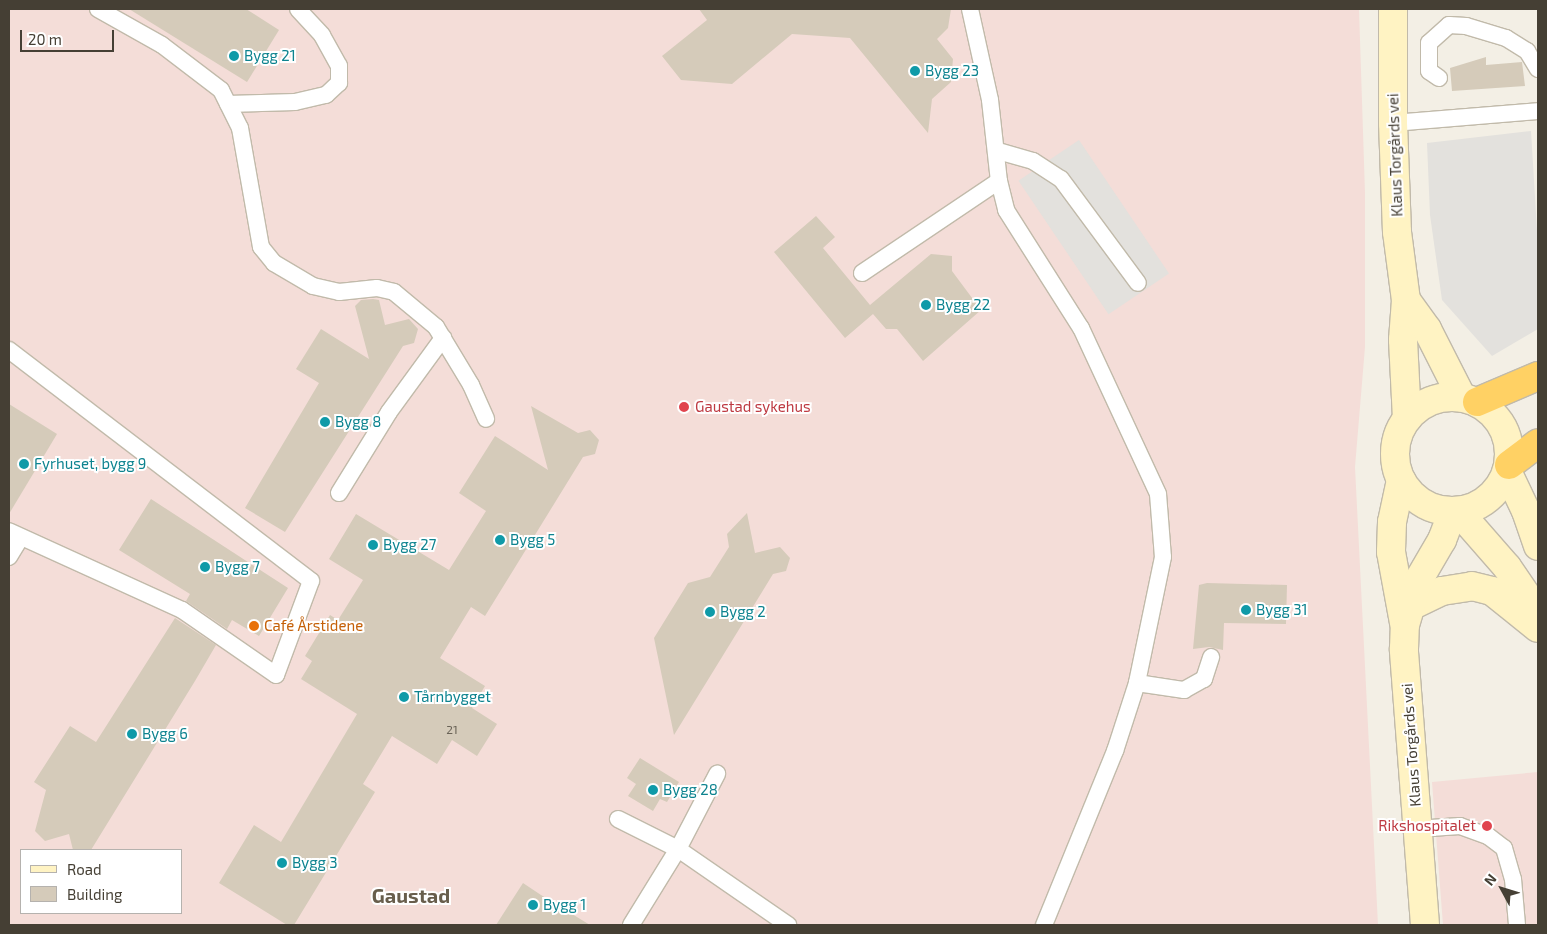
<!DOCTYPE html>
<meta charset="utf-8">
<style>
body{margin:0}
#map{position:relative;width:1547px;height:934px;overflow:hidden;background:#f3efe5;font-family:"Exo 2",sans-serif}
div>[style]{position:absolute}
.medical>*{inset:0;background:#f4ddd8}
.parking>*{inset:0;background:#e3e1dd;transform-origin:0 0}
.building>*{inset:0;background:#d5cbba}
.roads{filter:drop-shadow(1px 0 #c1baaa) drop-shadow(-1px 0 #c1baaa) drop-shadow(0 1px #c1baaa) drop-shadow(0 -1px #c1baaa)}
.lane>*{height:16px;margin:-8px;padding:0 8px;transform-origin:8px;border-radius:8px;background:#fff}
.secondary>*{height:28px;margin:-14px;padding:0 14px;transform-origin:14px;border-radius:14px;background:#fff3c3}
.secondary>.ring{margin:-14px;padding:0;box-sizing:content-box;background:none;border:28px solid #fff3c3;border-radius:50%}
.highway>*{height:28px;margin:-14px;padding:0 14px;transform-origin:14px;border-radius:14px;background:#ffd164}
.dots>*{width:14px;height:14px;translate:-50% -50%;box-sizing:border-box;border:2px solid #fff;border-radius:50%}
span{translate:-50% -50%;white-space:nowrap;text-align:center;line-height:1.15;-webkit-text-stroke:4px #fff;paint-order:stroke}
.number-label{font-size:12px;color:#696256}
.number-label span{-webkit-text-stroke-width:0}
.culture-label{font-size:15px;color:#0d838f}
.left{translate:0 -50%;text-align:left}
.street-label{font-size:15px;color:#453f34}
.health-label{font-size:15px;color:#be3a42}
.right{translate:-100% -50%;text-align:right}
.food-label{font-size:15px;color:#c56008}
.district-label{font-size:20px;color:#685e4c;font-weight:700}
.frame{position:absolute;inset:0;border:10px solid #453f34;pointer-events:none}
.legend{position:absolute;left:20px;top:849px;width:162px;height:65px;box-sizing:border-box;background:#fff;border:1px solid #b5b2ae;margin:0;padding:6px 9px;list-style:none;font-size:15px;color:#453f34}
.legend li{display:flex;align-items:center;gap:10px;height:25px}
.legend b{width:25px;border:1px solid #b5b2ae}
.north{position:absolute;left:1477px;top:864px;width:50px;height:50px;-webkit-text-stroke:4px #fff;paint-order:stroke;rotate:309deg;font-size:14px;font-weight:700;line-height:20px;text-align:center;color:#453f34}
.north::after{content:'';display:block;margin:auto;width:18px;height:22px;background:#453f34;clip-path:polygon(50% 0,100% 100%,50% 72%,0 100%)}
.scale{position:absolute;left:20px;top:30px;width:94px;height:22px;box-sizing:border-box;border:2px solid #453f34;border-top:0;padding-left:6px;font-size:15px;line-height:18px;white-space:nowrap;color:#453f34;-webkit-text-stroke:4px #fff;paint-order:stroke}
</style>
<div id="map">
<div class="medical">
<div style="clip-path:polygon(evenodd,9px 9px,1359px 9px,1365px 193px,1365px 347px,1355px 467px,1378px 925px,9px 925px,9px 9px,21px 850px,181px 850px,181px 913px,21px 913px,21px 850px)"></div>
<div style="clip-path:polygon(1538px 772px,1538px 925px,1443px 925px,1432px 782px)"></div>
</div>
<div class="parking">
<div style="clip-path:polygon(1531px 131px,1538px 247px,1538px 329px,1492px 356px,1442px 300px,1430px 215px,1427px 143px)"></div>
<div style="left:1079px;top:140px;width:161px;height:73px;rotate:56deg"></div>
</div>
<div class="building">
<div style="clip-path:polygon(129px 9px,246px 9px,279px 30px,247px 82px)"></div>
<div style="clip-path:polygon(699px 9px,951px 9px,948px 28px,937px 39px,953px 59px,951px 82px,932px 99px,928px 133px,850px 38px,792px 34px,732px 84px,681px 80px,662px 56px,707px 20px)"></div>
<div style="clip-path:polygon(1486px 57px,1486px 65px,1522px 62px,1525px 86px,1452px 91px,1450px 68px)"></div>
<div style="clip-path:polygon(816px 216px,835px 237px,823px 248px,870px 305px,931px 254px,952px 256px,952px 271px,981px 310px,923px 361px,897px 329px,886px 329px,873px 314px,845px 338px,774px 252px)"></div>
<div style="clip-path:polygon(373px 299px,379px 300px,385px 325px,409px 319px,418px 329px,414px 343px,403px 346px,285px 532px,245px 508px,319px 383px,296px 369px,321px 329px,369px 359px,355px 306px,361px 300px)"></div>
<div style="clip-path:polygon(9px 404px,57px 434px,9px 514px)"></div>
<div style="clip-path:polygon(531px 406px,578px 433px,590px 430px,599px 440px,595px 454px,583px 457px,485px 616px,471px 607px,440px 658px,485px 686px,472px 708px,497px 724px,477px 756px,452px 740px,437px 764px,392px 736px,363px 784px,375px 792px,294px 925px,287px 925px,219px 883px,254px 825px,281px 842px,357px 714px,301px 679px,312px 661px,305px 656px,330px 615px,338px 620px,363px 580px,329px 559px,356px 514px,449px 570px,486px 511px,459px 493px,495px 436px,548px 470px)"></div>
<div style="clip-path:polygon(151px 499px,288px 588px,259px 636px,232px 620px,227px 629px,186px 601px,190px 594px,119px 550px)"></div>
<div style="clip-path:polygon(747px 513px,755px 553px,780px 547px,790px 558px,786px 571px,773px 574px,674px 735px,654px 638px,688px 583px,710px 577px,729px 547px,727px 534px)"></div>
<div style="clip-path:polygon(1207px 583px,1287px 585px,1286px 624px,1224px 623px,1223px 650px,1209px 647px,1193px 649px,1199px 585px)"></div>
<div style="clip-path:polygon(175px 618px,216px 645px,195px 681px,91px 850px,73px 850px,69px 834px,45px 841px,35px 831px,46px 790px,34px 782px,70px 726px,96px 742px)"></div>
<div style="clip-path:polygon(640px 758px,679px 782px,667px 802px,660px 799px,653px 811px,628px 796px,636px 784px,627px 778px)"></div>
<div style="clip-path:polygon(523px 883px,541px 895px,590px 925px,496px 925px)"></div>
</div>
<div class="roads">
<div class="lane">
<div style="left:98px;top:9px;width:73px;rotate:29.4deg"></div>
<div style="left:162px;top:45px;width:74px;rotate:37.3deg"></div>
<div style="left:221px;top:90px;width:42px;rotate:63.4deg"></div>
<div style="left:240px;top:128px;width:121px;rotate:80deg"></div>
<div style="left:261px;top:247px;width:21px;rotate:51deg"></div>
<div style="left:274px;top:263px;width:45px;rotate:30.5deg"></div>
<div style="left:313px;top:286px;width:27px;rotate:13deg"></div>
<div style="left:339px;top:292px;width:38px;rotate:-6deg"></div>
<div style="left:377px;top:288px;width:17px;rotate:13deg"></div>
<div style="left:394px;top:292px;width:55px;rotate:39.8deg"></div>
<div style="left:436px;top:327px;width:68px;rotate:58.9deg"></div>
<div style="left:471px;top:385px;width:37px;rotate:66deg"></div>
<div style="left:970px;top:9px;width:93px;rotate:77.6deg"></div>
<div style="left:990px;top:100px;width:81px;rotate:83.7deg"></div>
<div style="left:999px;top:181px;width:30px;rotate:76deg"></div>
<div style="left:1006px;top:210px;width:140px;rotate:57.6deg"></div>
<div style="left:1081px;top:328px;width:183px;rotate:65.1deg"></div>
<div style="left:1158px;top:494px;width:63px;rotate:85.5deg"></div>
<div style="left:1163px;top:557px;width:129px;rotate:101.7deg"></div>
<div style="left:1137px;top:683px;width:71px;rotate:107.9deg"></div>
<div style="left:1115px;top:751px;width:188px;rotate:112.2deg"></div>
<div style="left:1439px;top:78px;width:12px;rotate:-145deg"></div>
<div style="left:1429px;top:71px;width:28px;rotate:-90deg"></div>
<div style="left:1429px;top:43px;width:27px;rotate:-42deg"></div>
<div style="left:1449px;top:25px;width:17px;rotate:3deg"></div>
<div style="left:1466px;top:26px;width:42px;rotate:16.7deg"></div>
<div style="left:1506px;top:38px;width:25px;rotate:32deg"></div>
<div style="left:1527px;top:51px;width:21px;rotate:59deg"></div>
<div style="left:228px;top:104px;width:67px;rotate:-1.7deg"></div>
<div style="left:295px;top:102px;width:32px;rotate:-13deg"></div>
<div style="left:326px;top:95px;width:18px;rotate:-43deg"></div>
<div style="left:339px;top:83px;width:17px;rotate:-90deg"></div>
<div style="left:339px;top:66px;width:35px;rotate:-119deg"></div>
<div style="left:322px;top:35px;width:35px;rotate:-133deg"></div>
<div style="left:1393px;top:123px;width:145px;rotate:-4.7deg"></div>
<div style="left:998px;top:151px;width:36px;rotate:16deg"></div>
<div style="left:1033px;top:161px;width:33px;rotate:33deg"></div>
<div style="left:1061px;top:179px;width:129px;rotate:53.5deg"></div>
<div style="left:862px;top:273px;width:165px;rotate:-33.9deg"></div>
<div style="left:9px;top:350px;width:380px;rotate:37.4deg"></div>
<div style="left:311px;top:581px;width:100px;rotate:110.4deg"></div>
<div style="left:276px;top:675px;width:114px;rotate:-145.3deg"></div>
<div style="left:182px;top:610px;width:190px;rotate:-155.5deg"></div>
<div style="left:339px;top:493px;width:95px;rotate:-58.3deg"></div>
<div style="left:389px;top:412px;width:92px;rotate:-53.9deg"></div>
<div style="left:9px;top:557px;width:23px;rotate:-59deg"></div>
<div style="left:1137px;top:683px;width:48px;rotate:8.5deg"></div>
<div style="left:1184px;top:690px;width:23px;rotate:-29deg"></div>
<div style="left:1204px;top:679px;width:23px;rotate:-72deg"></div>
<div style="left:618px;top:819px;width:67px;rotate:26.6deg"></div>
<div style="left:678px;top:849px;width:134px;rotate:34.6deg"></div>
<div style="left:1416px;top:829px;width:44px;rotate:-3.9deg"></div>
<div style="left:1460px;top:826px;width:30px;rotate:20deg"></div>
<div style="left:1488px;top:836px;width:20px;rotate:37deg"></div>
<div style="left:1504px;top:848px;width:32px;rotate:74deg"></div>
<div style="left:1513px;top:879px;width:46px;rotate:85deg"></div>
<div style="left:631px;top:925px;width:89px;rotate:-58.3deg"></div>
<div style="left:678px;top:849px;width:85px;rotate:-62.5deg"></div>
</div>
<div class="secondary">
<div style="left:1393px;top:9px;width:114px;rotate:90deg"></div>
<div style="left:1393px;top:123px;width:109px;rotate:87.9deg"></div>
<div style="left:1397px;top:232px;width:69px;rotate:82.5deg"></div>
<div style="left:1406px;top:300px;width:40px;rotate:94.3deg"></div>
<div style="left:1403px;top:340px;width:79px;rotate:87.1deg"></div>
<div style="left:1406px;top:300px;width:36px;rotate:54deg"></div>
<div style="left:1427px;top:329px;width:77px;rotate:63.1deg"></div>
<div class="ring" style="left:1395px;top:397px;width:86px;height:86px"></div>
<div style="left:1507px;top:471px;width:44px;rotate:64.6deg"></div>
<div style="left:1526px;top:511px;width:37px;rotate:71deg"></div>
<div style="left:1401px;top:480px;width:43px;rotate:102.1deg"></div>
<div style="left:1392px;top:522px;width:30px;rotate:92deg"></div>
<div style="left:1391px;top:552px;width:72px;rotate:79.6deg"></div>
<div style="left:1458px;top:511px;width:74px;rotate:48.8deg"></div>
<div style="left:1507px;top:567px;width:42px;rotate:55.6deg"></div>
<div style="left:1531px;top:602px;width:19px;rotate:72deg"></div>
<div style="left:1411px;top:606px;width:34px;rotate:-26deg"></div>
<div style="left:1442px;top:591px;width:30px;rotate:-9deg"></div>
<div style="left:1472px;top:586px;width:21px;rotate:14deg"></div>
<div style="left:1492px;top:591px;width:59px;rotate:38.8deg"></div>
<div style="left:1425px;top:925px;width:277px;rotate:-94.4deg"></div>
<div style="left:1404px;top:649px;width:24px;rotate:-88deg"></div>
<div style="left:1405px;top:625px;width:46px;rotate:-73.5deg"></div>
<div style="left:1418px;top:581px;width:48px;rotate:-59.7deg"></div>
<div style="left:1442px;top:540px;width:30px;rotate:-69deg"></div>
</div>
<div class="highway">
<div style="left:1477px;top:402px;width:66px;rotate:-23.1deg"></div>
<div style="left:1509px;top:465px;width:36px;rotate:-37deg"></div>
</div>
</div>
<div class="dots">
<div style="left:234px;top:56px;background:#0f9aa8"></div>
<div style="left:915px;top:71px;background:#0f9aa8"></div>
<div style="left:926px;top:305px;background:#0f9aa8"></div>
<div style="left:684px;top:407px;background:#e0444e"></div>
<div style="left:325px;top:422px;background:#0f9aa8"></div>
<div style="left:24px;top:464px;background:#0f9aa8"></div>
<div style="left:500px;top:540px;background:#0f9aa8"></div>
<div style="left:373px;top:545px;background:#0f9aa8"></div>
<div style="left:205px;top:567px;background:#0f9aa8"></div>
<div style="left:1246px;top:610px;background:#0f9aa8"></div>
<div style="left:710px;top:612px;background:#0f9aa8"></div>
<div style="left:254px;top:626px;background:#e8710a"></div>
<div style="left:404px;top:697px;background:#0f9aa8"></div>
<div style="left:132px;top:734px;background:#0f9aa8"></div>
<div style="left:653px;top:790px;background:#0f9aa8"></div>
<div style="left:1487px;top:826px;background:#e0444e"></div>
<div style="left:282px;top:863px;background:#0f9aa8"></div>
<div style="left:533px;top:905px;background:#0f9aa8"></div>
</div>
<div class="number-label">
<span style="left:452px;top:730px">21</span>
</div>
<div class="culture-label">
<span class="left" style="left:244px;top:56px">Bygg 21</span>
<span class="left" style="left:925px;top:71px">Bygg 23</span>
<span class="left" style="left:936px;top:305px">Bygg 22</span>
<span class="left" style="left:335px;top:422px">Bygg 8</span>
<span class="left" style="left:34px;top:464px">Fyrhuset, bygg 9</span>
<span class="left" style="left:510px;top:540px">Bygg 5</span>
<span class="left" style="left:383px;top:545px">Bygg 27</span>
<span class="left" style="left:215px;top:567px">Bygg 7</span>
<span class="left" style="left:1256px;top:610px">Bygg 31</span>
<span class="left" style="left:720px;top:612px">Bygg 2</span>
<span class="left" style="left:414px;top:697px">Tårnbygget</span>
<span class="left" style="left:142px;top:734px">Bygg 6</span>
<span class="left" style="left:663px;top:790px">Bygg 28</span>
<span class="left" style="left:292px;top:863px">Bygg 3</span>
<span class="left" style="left:543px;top:905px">Bygg 1</span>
</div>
<div class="street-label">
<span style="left:1395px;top:155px;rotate:-92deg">Klaus Torgårds vei</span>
<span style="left:1411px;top:745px;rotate:-94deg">Klaus Torgårds vei</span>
</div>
<div class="health-label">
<span class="left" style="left:695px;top:407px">Gaustad sykehus</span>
<span class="right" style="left:1476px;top:826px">Rikshospitalet</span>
</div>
<div class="food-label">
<span class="left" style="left:264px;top:626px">Café Årstidene</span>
</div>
<div class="district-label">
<span style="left:411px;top:895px">Gaustad</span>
</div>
<div class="frame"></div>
<ul class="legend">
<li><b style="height:6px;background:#fff3c3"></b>Road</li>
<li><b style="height:14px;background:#d5cbba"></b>Building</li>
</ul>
<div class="north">N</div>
<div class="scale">20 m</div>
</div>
